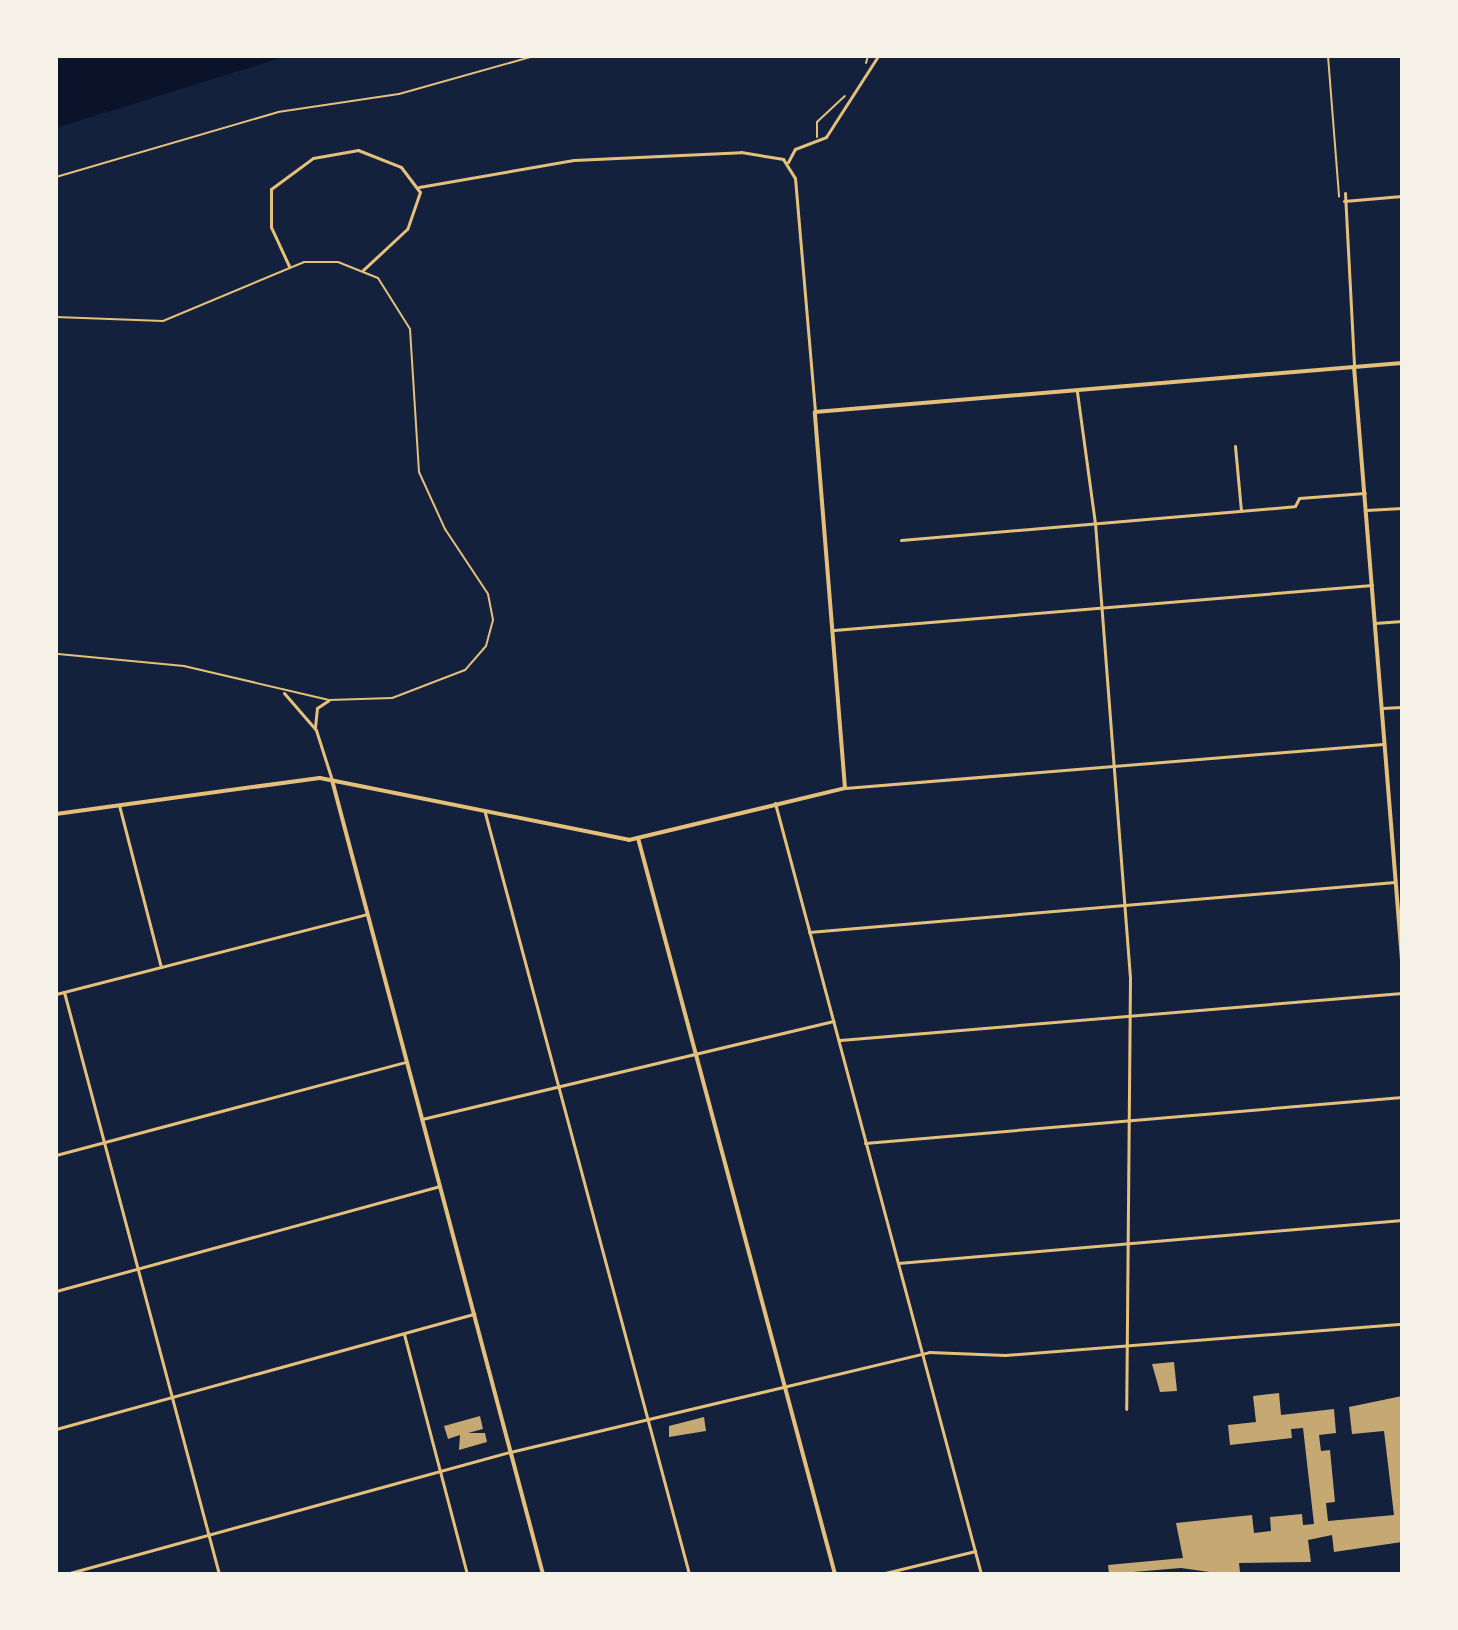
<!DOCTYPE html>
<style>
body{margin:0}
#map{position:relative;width:1458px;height:1630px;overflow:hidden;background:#14213d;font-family:"Golos Text",sans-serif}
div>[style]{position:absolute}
.water>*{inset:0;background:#0b132b}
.building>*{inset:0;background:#c6a872}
.path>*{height:2px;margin:-1px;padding:0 1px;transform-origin:1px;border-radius:1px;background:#e5c07b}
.service>*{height:2px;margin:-1px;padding:0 1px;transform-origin:1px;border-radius:1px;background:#e5c07b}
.minor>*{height:3px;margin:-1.5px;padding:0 1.5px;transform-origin:1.5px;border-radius:1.5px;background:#e5c07b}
.tertiary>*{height:4px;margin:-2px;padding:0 2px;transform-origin:2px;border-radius:2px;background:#e5c07b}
span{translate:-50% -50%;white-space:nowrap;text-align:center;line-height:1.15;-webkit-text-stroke:7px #f6f1e7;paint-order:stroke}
.frame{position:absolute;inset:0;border:58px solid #f6f1e7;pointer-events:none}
</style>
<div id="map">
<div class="water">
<div style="clip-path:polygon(56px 56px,287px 56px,56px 128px)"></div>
</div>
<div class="building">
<div style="clip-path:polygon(1174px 1362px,1177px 1391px,1160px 1392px,1152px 1364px)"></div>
<div style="clip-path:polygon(1279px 1393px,1281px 1415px,1334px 1409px,1336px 1433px,1319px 1435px,1321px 1451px,1330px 1450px,1335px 1502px,1326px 1503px,1328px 1521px,1394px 1515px,1384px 1431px,1352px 1434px,1349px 1407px,1402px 1396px,1402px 1542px,1334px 1552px,1332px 1535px,1308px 1540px,1311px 1562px,1239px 1563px,1240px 1572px,1224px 1574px,1181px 1568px,1109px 1574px,1108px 1565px,1183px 1558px,1176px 1523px,1252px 1515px,1254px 1533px,1271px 1531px,1270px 1517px,1302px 1514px,1303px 1525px,1314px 1524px,1303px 1428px,1291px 1429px,1292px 1438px,1230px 1445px,1228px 1425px,1256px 1422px,1253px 1396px)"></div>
<div style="clip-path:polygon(480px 1416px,483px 1429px,468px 1433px,485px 1433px,487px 1442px,459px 1450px,460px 1435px,448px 1439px,444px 1426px)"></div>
<div style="clip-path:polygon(704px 1417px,706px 1431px,669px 1437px,669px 1426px)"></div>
</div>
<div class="path">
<div style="left:1328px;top:56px;width:141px;rotate:85.5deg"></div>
<div style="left:866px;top:63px;width:7px;rotate:-74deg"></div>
<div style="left:817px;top:137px;width:15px;rotate:-90deg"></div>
<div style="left:817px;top:122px;width:38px;rotate:-43deg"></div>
<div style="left:56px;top:177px;width:231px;rotate:-16.3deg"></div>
<div style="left:278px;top:112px;width:122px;rotate:-8.5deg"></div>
<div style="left:399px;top:94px;width:140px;rotate:-15.7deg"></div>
</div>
<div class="service">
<div style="left:56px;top:317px;width:107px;rotate:2.1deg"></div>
<div style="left:163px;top:321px;width:153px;rotate:-22.7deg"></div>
<div style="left:304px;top:262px;width:34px"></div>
<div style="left:338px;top:262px;width:43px;rotate:21.8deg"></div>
<div style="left:378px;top:278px;width:60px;rotate:57.9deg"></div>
<div style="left:410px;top:329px;width:143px;rotate:86.4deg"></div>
<div style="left:419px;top:472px;width:63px;rotate:65.5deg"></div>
<div style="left:445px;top:529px;width:78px;rotate:56.5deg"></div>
<div style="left:488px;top:594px;width:26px;rotate:79deg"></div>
<div style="left:493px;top:620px;width:27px;rotate:105deg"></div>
<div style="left:486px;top:646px;width:32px;rotate:131deg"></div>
<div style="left:465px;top:670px;width:78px;rotate:159deg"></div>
<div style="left:392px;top:698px;width:63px;rotate:178.2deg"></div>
<div style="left:329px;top:700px;width:149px;rotate:-166.8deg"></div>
<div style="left:184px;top:666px;width:129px;rotate:-174.6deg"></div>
</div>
<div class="minor">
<div style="left:788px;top:162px;width:15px;rotate:-62deg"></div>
<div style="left:795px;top:149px;width:33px;rotate:-21deg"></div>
<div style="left:826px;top:137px;width:96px;rotate:-57.3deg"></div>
<div style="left:419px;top:187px;width:157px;rotate:-9.9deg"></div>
<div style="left:574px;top:160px;width:167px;rotate:-2.7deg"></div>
<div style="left:741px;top:152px;width:43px;rotate:9.5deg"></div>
<div style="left:783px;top:159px;width:22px;rotate:58deg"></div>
<div style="left:795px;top:178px;width:233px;rotate:85.1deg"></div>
<div style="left:1345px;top:193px;width:174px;rotate:87deg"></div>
<div style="left:1344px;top:201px;width:58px;rotate:-4.9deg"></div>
<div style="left:289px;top:266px;width:43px;rotate:-114.8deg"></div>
<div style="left:271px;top:227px;width:38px;rotate:-90deg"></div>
<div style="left:271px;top:189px;width:52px;rotate:-36.4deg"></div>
<div style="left:313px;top:158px;width:46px;rotate:-10.1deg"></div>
<div style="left:358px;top:150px;width:46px;rotate:21.6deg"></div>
<div style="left:401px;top:167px;width:31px;rotate:53deg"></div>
<div style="left:420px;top:192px;width:39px;rotate:109deg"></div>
<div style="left:407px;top:229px;width:60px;rotate:137deg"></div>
<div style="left:1077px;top:392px;width:132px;rotate:82.2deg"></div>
<div style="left:1095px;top:523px;width:455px;rotate:85.6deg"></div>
<div style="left:1130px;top:977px;width:432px;rotate:90.5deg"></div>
<div style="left:1235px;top:446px;width:65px;rotate:84.7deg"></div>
<div style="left:1366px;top:510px;width:36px;rotate:-3deg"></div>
<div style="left:901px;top:540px;width:395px;rotate:-4.9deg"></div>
<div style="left:1295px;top:506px;width:9px;rotate:-63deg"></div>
<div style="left:1299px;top:498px;width:66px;rotate:-4.3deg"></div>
<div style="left:1375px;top:623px;width:27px;rotate:-4deg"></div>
<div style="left:834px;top:630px;width:540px;rotate:-4.78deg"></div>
<div style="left:284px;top:693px;width:49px;rotate:49.1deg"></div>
<div style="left:316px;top:730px;width:52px;rotate:72.3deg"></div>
<div style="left:1382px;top:708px;width:20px;rotate:-3deg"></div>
<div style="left:315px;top:727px;width:19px;rotate:-84deg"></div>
<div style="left:317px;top:708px;width:14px;rotate:-34deg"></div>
<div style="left:845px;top:788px;width:540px;rotate:-4.68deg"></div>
<div style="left:775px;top:803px;width:798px;rotate:75.04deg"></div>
<div style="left:119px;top:805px;width:167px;rotate:75.5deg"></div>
<div style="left:485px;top:813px;width:788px;rotate:74.99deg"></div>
<div style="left:809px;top:932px;width:588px;rotate:-4.88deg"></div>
<div style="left:64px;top:992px;width:602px;rotate:75.09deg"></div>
<div style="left:56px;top:994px;width:321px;rotate:-14.4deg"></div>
<div style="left:840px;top:1040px;width:564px;rotate:-4.78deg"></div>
<div style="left:422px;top:1119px;width:423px;rotate:-13.4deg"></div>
<div style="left:865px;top:1143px;width:539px;rotate:-4.9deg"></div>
<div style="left:56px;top:1155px;width:362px;rotate:-14.9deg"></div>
<div style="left:898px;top:1263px;width:506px;rotate:-4.88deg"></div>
<div style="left:56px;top:1291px;width:398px;rotate:-15.3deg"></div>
<div style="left:404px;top:1334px;width:248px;rotate:75.3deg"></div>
<div style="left:56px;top:1429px;width:434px;rotate:-15.4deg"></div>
<div style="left:66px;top:1574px;width:460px;rotate:-15.4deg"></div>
<div style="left:510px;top:1452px;width:431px;rotate:-13.4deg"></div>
<div style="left:929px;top:1352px;width:76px;rotate:2.3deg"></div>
<div style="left:1005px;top:1355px;width:398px;rotate:-4.5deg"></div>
<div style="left:881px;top:1574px;width:97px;rotate:-13.7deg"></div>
</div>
<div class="tertiary">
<div style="left:1354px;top:367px;width:595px;rotate:85.37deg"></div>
<div style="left:332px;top:780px;width:822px;rotate:75.12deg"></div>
<div style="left:56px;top:814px;width:266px;rotate:-7.8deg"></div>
<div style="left:320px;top:778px;width:315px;rotate:11.3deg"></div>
<div style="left:629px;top:840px;width:222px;rotate:-13.5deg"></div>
<div style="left:845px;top:788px;width:377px;rotate:-94.6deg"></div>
<div style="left:815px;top:412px;width:589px;rotate:-4.77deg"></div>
<div style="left:638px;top:838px;width:762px;rotate:75.02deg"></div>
</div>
<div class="frame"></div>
</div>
